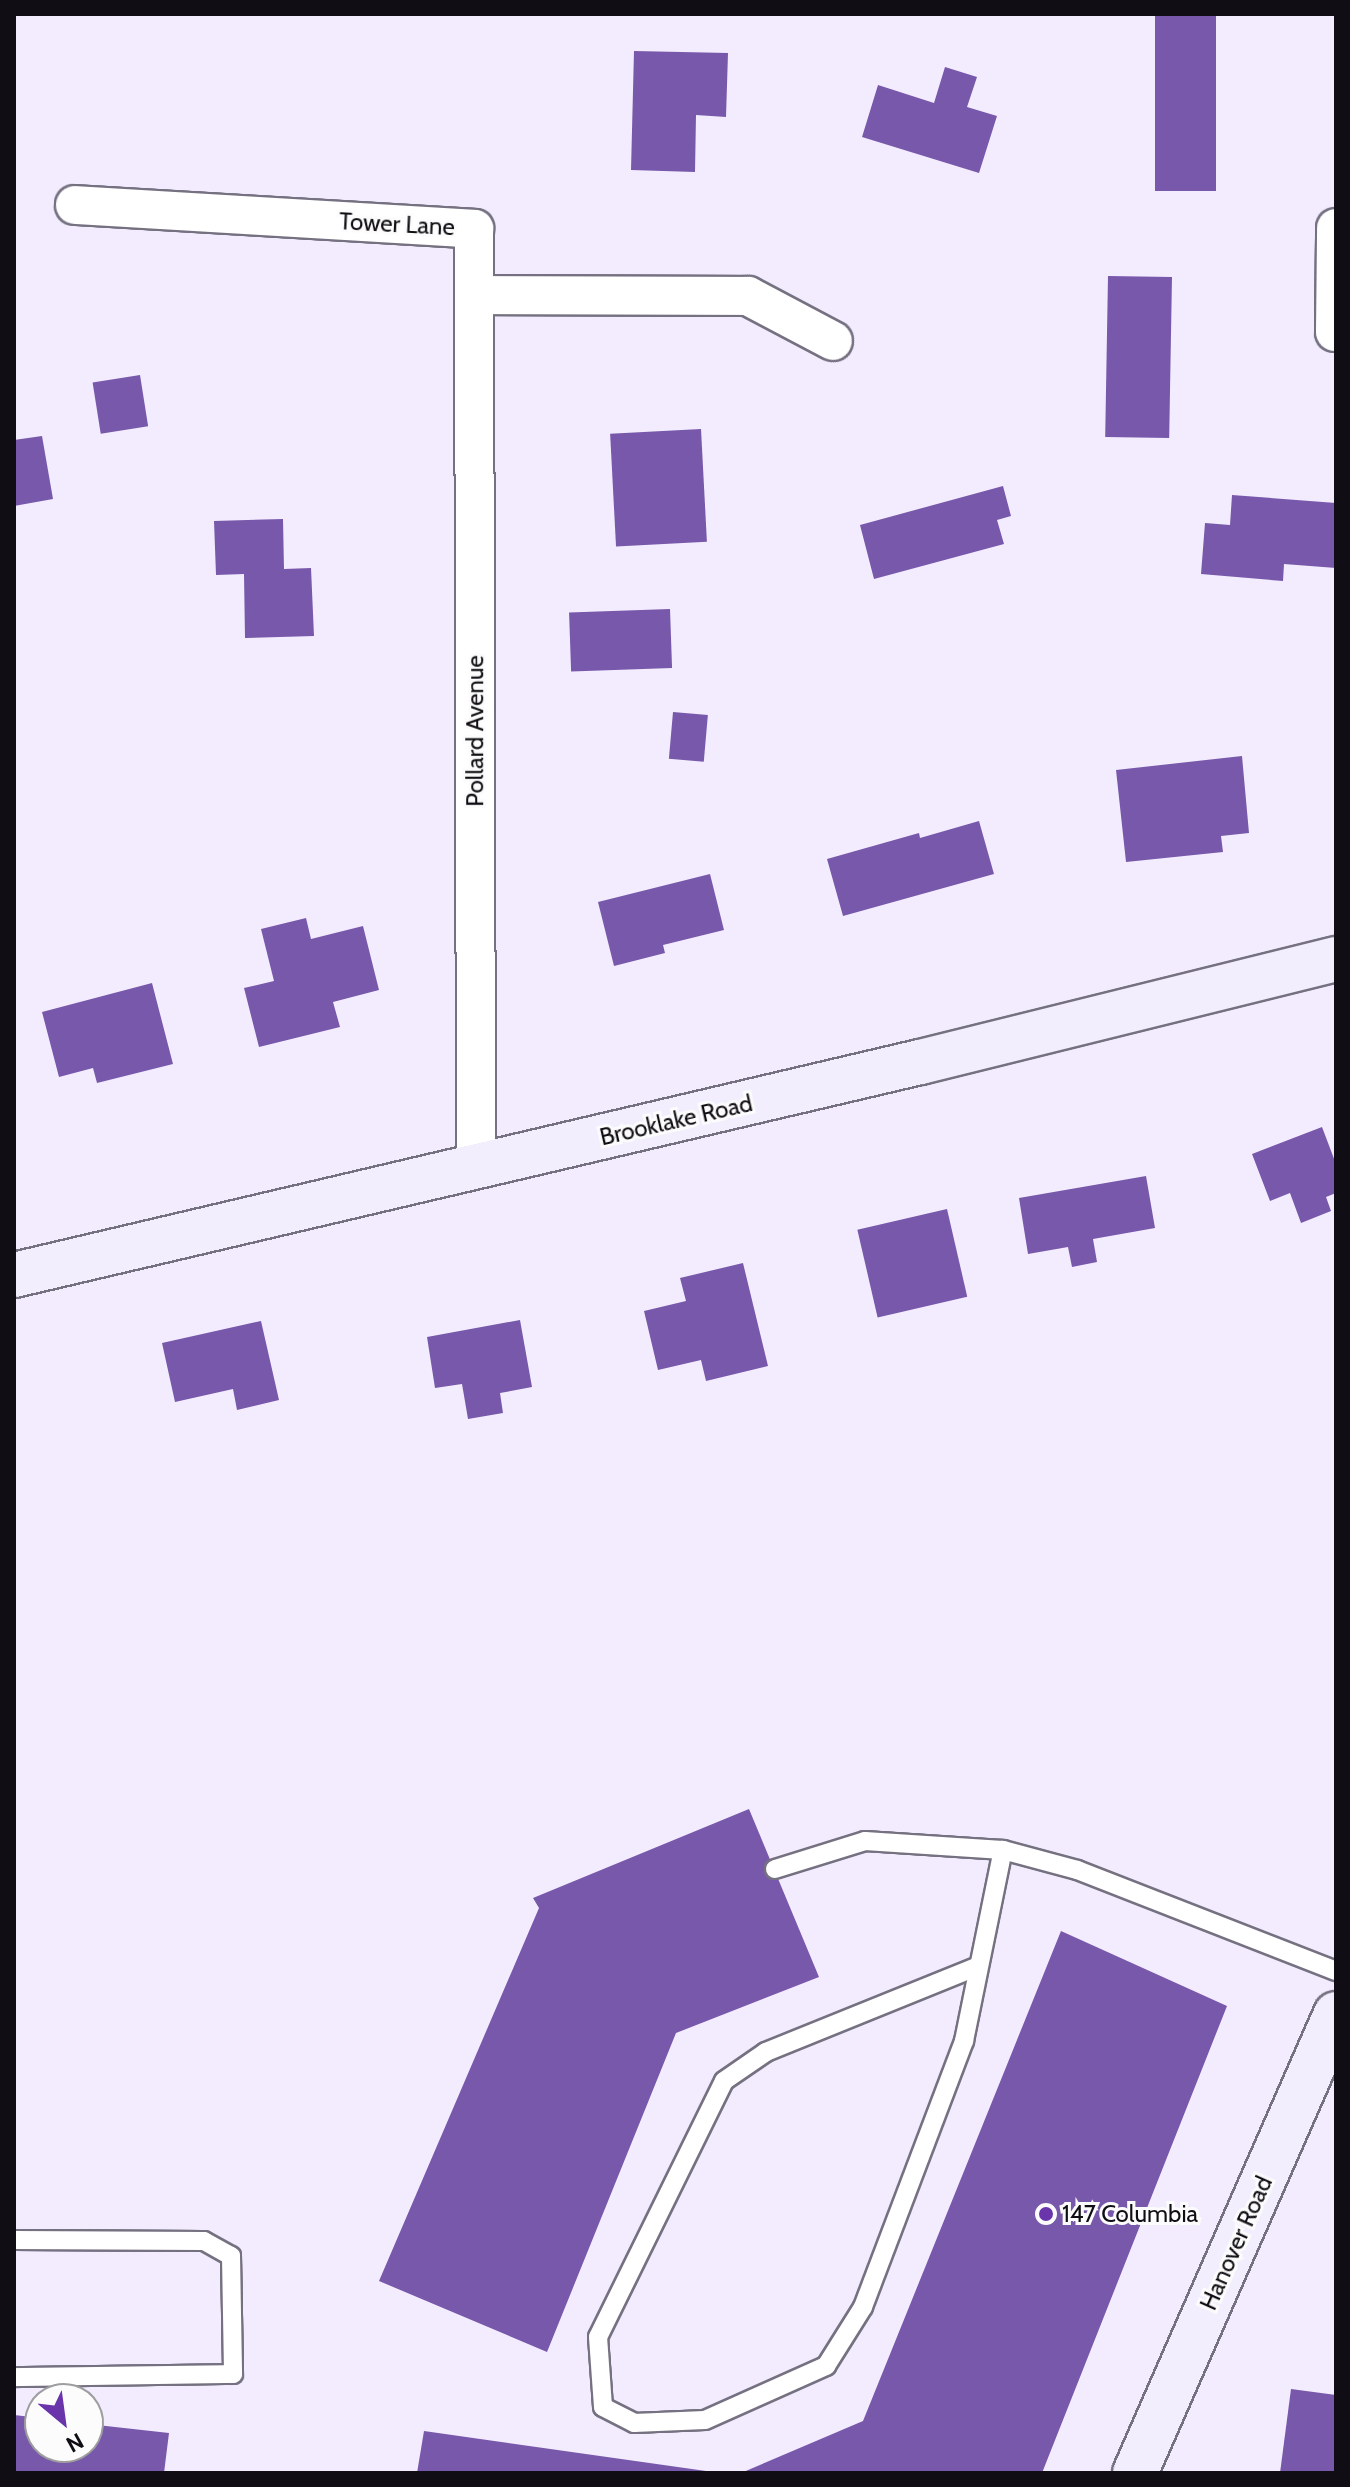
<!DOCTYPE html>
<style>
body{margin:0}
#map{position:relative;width:1350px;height:2487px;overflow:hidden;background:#f2ecfe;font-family:Cabin,sans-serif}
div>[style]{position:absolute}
.building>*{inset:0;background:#7858aa;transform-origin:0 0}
.roads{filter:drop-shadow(2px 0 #767181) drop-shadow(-2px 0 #767181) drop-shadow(0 2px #767181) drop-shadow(0 -2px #767181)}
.lane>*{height:18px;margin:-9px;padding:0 9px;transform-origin:9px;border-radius:9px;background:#fff}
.street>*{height:38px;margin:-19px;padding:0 19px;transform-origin:19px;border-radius:19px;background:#fff}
.secondary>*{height:44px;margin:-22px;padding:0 22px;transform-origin:22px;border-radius:22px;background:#f3eefd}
.dots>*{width:22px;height:22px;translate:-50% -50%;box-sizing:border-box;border:4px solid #fcfcfc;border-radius:50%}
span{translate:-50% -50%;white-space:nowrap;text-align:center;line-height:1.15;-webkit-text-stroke:6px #fcfcfc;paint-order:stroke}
.street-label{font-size:24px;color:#100e14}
.poi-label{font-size:24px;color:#100e14}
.left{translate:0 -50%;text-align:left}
.frame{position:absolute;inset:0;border:16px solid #100e14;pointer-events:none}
.north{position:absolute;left:24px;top:2383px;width:80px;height:80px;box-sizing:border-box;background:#fcfcfc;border:2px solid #9e9d9f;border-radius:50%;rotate:151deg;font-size:22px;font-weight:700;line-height:32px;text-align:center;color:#100e14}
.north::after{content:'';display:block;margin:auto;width:28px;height:36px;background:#6a34ab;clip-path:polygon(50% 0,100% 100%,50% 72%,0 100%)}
</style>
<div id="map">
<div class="building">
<div style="left:1155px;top:14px;width:61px;height:177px"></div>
<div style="clip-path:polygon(634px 51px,728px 53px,726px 117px,696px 115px,695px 172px,631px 170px)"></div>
<div style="clip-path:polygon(945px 67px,977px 77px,967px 107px,997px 116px,979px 173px,862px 137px,878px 85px,934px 103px)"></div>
<div style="left:1108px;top:276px;width:64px;height:161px;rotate:1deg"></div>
<div style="left:140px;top:375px;width:52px;height:48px;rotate:81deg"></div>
<div style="left:701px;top:429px;width:113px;height:91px;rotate:87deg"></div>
<div style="clip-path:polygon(42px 436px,53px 499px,14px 506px,14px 440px)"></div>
<div style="clip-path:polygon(1003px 486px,1011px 516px,997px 520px,1004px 544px,874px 579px,860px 525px)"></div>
<div style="clip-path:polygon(1232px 495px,1336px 503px,1336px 568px,1284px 564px,1283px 581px,1201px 574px,1205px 523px,1230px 525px)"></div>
<div style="clip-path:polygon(283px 519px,284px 569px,311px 568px,314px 636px,245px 638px,244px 574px,216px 575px,214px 521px)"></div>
<div style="left:670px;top:609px;width:59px;height:101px;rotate:88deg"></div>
<div style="left:673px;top:712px;width:35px;height:47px;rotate:5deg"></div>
<div style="clip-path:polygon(1242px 756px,1249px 833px,1221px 836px,1223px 852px,1126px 862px,1116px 770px)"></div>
<div style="clip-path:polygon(979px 821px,994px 874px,843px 916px,827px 859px,919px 833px,920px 838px)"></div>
<div style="clip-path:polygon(710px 874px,724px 930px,663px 945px,665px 953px,614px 966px,598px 902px)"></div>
<div style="clip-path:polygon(306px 918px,311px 939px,363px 926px,379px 990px,333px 1002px,340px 1027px,259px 1047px,244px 988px,274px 981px,261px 929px)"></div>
<div style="clip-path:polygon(152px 983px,173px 1064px,97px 1083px,93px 1068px,59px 1077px,42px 1012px)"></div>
<div style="clip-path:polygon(1322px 1127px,1336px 1164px,1336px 1193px,1326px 1197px,1331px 1211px,1301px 1223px,1290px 1193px,1270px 1201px,1252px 1154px)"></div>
<div style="clip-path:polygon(1146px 1176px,1155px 1228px,1093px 1239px,1097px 1262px,1072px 1267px,1068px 1247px,1028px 1254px,1019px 1198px)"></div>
<div style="left:947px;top:1209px;width:90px;height:92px;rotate:77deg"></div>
<div style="clip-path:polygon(743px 1263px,768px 1366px,706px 1381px,701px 1360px,658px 1370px,644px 1311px,686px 1301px,680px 1278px)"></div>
<div style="clip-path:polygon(520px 1320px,532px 1387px,500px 1393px,503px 1413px,468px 1419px,462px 1384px,435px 1388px,427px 1337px)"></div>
<div style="clip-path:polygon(261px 1321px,279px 1400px,237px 1410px,233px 1389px,175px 1402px,162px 1343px)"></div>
<div style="clip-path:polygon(749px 1809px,819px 1977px,676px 2033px,547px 2352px,379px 2281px,539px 1908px,533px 1898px)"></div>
<div style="clip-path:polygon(1061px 1931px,1227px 2006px,1042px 2473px,741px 2473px,863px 2421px)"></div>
<div style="clip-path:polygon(1291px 2389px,1336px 2395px,1336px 2473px,1280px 2473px)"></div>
<div style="clip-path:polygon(14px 2415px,40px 2418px,40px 2447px,88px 2447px,88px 2424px,169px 2433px,164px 2473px,14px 2473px)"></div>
<div style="clip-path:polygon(424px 2431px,706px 2471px,706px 2473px,417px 2473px)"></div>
</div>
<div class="roads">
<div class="lane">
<div style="left:775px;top:1869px;width:94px;rotate:-17.3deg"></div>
<div style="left:865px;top:1841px;width:138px;rotate:3.7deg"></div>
<div style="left:1003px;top:1850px;width:77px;rotate:15.1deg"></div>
<div style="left:1077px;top:1870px;width:278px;rotate:21.3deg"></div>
<div style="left:976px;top:1967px;width:227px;rotate:158deg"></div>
<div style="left:766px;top:2052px;width:51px;rotate:145.4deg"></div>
<div style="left:724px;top:2081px;width:285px;rotate:116.2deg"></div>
<div style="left:598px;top:2337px;width:70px;rotate:85.9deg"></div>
<div style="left:603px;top:2407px;width:35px;rotate:27deg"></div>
<div style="left:634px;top:2423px;width:71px;rotate:-2.4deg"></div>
<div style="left:705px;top:2420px;width:133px;rotate:-24.1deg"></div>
<div style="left:826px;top:2366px;width:70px;rotate:-57.9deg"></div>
<div style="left:863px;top:2307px;width:285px;rotate:-69.2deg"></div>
<div style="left:964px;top:2041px;width:195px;rotate:-78.5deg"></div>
<div style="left:14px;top:2240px;width:190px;rotate:0.3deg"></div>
<div style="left:204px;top:2241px;width:31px;rotate:29deg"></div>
<div style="left:231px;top:2256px;width:118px;rotate:89deg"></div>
<div style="left:233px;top:2374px;width:219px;rotate:179.2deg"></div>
</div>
<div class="street">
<div style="left:75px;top:205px;width:400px;rotate:3.4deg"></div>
<div style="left:474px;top:229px;width:939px;rotate:89.88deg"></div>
<div style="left:474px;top:295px;width:274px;rotate:0.2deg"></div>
<div style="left:748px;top:296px;width:96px;rotate:27.9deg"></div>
<div style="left:1335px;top:332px;width:104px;rotate:-89.4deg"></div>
</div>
<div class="secondary">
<div style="left:14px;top:1275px;width:931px;rotate:-13.23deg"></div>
<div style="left:920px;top:1062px;width:429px;rotate:-13.9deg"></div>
<div style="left:1135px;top:2473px;width:501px;rotate:-66.35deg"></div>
</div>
</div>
<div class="dots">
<div style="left:1046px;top:2214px;background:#6a34ab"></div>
</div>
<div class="street-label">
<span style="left:397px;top:224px;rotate:3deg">Tower Lane</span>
<span style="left:475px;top:731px;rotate:-90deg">Pollard Avenue</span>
<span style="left:676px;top:1120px;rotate:-13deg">Brooklake Road</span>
<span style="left:1236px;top:2243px;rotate:-66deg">Hanover Road</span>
</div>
<div class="poi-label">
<span class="left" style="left:1062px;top:2214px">147 Columbia</span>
</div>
<div class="frame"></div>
<div class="north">N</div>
</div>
